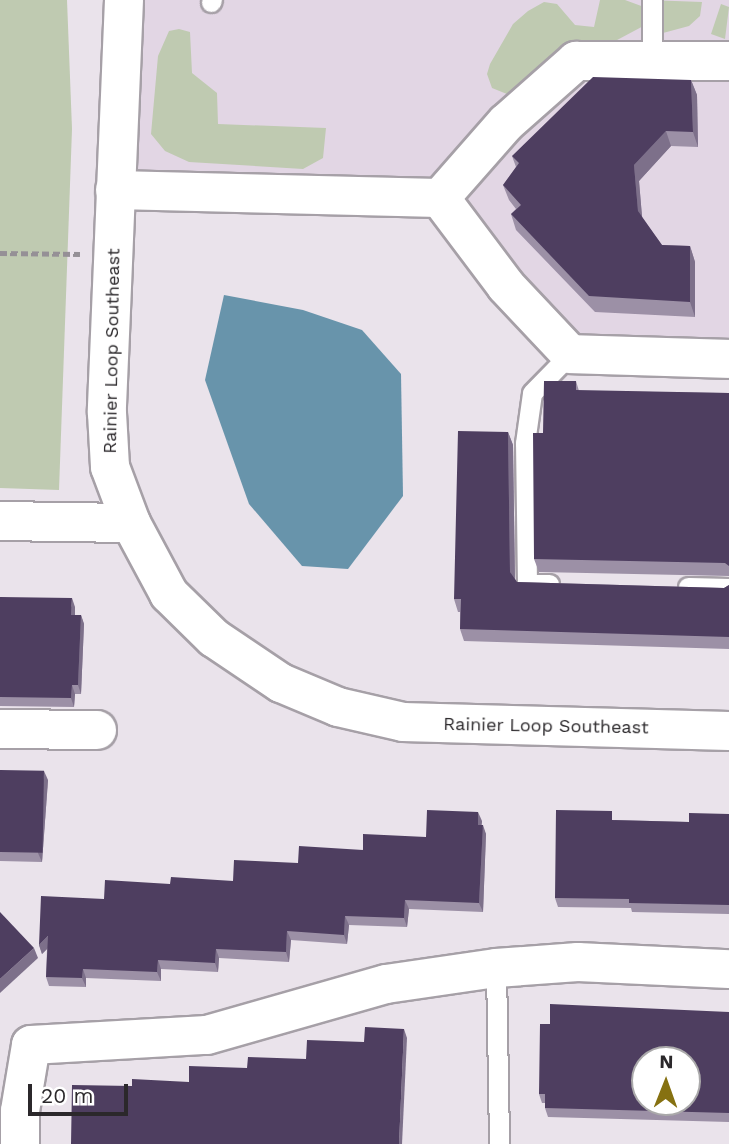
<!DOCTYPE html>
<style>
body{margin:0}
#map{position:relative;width:729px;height:1144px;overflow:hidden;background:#eae3eb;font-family:"Work Sans",sans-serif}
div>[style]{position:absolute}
.built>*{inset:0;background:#e2d6e4}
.green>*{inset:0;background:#bfcab1}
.water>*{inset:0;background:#6894ab}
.path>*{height:4.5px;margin-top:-2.25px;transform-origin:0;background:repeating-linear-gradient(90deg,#959096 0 7px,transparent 0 10.5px)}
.roads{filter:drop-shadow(2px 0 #a6a0a7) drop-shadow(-2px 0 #a6a0a7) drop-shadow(0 2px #a6a0a7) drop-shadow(0 -2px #a6a0a7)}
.service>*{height:19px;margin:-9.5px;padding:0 9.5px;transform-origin:9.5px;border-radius:9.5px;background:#fff}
.minor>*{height:38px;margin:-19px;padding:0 19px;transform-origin:19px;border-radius:19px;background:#fff}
.wall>*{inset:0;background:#9c90a6}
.shaded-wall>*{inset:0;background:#7d708a}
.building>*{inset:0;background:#4e3e60;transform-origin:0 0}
span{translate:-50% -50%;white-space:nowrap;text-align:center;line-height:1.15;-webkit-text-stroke:7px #fff;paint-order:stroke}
.street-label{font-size:18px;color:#2b282b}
.north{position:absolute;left:631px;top:1046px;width:70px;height:70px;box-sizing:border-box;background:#fff;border:2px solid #aaa9aa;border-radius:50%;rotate:1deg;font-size:19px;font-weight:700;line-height:28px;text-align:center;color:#2b282b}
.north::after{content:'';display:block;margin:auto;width:24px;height:32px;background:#867111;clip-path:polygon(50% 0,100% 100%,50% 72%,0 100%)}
.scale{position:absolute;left:28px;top:1084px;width:100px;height:32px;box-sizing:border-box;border:4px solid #2b282b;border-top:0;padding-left:9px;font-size:21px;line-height:24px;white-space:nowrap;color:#2b282b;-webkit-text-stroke:5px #fff;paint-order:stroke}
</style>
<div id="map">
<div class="built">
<div style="clip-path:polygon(119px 0,729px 0,729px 359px,570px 354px,440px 198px,115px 190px)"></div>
</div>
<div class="green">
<div style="clip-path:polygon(0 0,67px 0,72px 129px,59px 490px,0 488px)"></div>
<div style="clip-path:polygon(600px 0,625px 0,644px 7px,647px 0,702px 2px,700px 16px,689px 26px,663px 33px,649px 23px,512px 96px,492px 88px,487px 74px,490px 64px,513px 24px,528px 11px,544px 2px,557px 4px,575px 25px,594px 27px)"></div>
<div style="clip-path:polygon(721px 4px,729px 7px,725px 39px,711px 34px)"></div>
<div style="clip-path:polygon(179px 29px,190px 32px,192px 73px,217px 93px,218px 124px,326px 128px,323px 158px,303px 169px,189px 162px,165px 151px,151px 134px,158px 56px,169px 31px)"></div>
</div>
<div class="water">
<div style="clip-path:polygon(224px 295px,303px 310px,362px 330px,401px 374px,403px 496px,348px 569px,302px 566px,249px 504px,205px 380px)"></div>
</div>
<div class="path">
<div style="left:0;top:253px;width:80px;rotate:0.7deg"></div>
</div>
<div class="roads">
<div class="service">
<div style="left:211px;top:2px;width:2px;rotate:-63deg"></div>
<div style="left:652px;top:60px;width:60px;rotate:-90deg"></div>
<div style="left:549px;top:584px;width:22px;rotate:180deg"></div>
<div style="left:527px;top:584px;width:141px;rotate:-90.8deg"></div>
<div style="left:525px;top:443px;width:50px;rotate:-82deg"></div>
<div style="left:532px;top:393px;width:54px;rotate:-45.7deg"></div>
<div style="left:688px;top:587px;width:41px;rotate:1.4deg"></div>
<div style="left:496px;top:968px;width:176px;rotate:89deg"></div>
</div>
<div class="minor">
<div style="left:124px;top:0;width:413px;rotate:92.4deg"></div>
<div style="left:107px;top:413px;width:54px;rotate:86.8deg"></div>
<div style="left:110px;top:467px;width:60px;rotate:69.4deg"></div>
<div style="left:131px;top:523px;width:81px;rotate:61.8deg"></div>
<div style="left:169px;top:594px;width:63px;rotate:44.4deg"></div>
<div style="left:214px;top:638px;width:81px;rotate:33.9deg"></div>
<div style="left:281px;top:683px;width:62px;rotate:22.8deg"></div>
<div style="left:338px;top:707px;width:67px;rotate:13deg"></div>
<div style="left:403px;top:722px;width:326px;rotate:1.6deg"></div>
<div style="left:115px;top:190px;width:325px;rotate:1.4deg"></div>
<div style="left:440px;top:198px;width:110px;rotate:53.1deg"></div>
<div style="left:506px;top:286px;width:93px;rotate:46.7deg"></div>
<div style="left:570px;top:354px;width:159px;rotate:1.8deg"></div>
<div style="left:440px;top:198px;width:100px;rotate:-48.7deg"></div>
<div style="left:506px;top:123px;width:94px;rotate:-41.5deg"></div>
<div style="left:576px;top:61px;width:153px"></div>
<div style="left:0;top:521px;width:131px;rotate:0.9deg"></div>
<div style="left:0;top:729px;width:97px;rotate:0.6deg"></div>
<div style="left:20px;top:1144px;width:33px;rotate:-90deg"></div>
<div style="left:20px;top:1111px;width:67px;rotate:-80.5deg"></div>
<div style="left:31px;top:1045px;width:176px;rotate:-3.3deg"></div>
<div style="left:207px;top:1035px;width:186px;rotate:-15.9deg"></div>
<div style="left:386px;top:984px;width:111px;rotate:-8.3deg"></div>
<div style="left:496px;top:968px;width:82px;rotate:-4.2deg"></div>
<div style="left:578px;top:962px;width:151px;rotate:2.7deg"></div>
</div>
</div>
<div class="wall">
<div style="clip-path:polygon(691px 80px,697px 95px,698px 147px,671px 146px,639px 181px,642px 218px,662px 245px,690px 246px,695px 262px,695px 317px,595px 312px,516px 230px,511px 214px,516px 209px,509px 200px,503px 185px,516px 167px,512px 156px)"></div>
<div style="clip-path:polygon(576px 381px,579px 391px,729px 393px,729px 576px,539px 572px,534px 559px,543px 433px)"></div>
<div style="clip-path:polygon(508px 432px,513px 445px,515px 579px,517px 582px,724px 588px,729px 585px,729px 649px,464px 641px,460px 629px,460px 612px,458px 612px,454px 599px)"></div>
<div style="clip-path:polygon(0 597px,75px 607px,75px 615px,81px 615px,84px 624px,81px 694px,75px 694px,74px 707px,0 706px)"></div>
<div style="clip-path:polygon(0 770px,48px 780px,42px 862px,0 861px)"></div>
<div style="clip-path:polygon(729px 814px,729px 914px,632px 912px,631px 908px,558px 907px,555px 898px,615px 820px,689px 822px)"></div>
<div style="clip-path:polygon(482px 821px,481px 825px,486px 834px,483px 912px,409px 909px,407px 927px,349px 925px,347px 944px,291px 940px,289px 962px,219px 958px,218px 972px,161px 969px,161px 981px,86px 978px,86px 987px,49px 986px,46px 977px,47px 949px,42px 954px,39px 945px,104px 899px,170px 884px,233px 881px,298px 863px,426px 837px)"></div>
<div style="clip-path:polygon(729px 1012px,729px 1122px,548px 1117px,545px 1108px,545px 1103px,542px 1103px,539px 1094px,550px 1024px)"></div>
</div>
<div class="shaded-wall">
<div style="clip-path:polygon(691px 80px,697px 95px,698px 147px,693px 132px)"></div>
<div style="clip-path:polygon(666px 131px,671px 146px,639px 181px,643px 227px,638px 211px,634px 165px)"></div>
<div style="clip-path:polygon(690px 246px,695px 262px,695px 317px,690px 302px)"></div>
<div style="clip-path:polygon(508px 432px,513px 445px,515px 584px,510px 572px)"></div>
<div style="clip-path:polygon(72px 598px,75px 607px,75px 624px,71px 615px)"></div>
<div style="clip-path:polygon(81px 615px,84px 624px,81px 694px,78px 685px)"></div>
<div style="clip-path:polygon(72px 685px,75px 694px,74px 707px,71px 698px)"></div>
<div style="clip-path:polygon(44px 771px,48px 780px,42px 862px,38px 853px)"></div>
<div style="clip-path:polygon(478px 812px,482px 821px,481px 834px,478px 825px)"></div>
<div style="clip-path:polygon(483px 825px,486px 834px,483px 912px,479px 903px)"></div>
<div style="clip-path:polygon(405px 900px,409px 909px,407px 927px,404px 918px)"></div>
<div style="clip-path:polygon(345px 916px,349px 925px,347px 944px,344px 935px)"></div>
<div style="clip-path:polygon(287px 931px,291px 940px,289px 962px,286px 952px)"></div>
<div style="clip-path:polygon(48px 936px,51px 945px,42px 954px,39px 945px)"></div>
<div style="clip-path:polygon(34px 948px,38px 958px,0 993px,0 979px)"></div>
<div style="clip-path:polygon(216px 949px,219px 958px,218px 972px,215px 963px)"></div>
<div style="clip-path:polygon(158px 960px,161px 969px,161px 981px,157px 972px)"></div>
<div style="clip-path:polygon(83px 969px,86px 978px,86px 987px,82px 978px)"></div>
<div style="clip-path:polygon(404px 1029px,407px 1038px,402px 1144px,399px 1144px)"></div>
</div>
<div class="building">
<div style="clip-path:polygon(593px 77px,691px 80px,693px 132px,666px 131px,634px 165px,638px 211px,662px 245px,690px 246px,690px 302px,589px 296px,511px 214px,521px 205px,503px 185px,519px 163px,512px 156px)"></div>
<div style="clip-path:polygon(544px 381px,576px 381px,576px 390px,729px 393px,729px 566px,725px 563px,534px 559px,533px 433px,543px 433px)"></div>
<div style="clip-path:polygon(458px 431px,508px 432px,510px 572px,517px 582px,724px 588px,729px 585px,729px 637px,460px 629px,461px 599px,454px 599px)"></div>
<div style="clip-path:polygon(0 597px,72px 598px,71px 615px,81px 615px,78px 685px,72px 685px,71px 698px,0 697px)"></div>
<div style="left:0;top:770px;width:44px;height:82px;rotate:1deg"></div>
<div style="clip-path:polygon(427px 810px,478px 812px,478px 825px,483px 825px,479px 903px,405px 900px,404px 918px,345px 916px,344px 935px,287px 931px,286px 952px,216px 949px,215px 963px,158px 960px,157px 972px,83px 969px,82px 978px,46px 977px,48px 936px,39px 945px,41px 896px,104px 899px,105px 880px,170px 884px,171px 877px,233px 881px,234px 860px,298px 863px,299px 846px,363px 850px,363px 834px,426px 837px)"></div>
<div style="clip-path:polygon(556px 810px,612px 811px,612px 820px,689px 822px,689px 813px,729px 814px,729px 905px,629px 903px,629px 899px,555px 898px)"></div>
<div style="clip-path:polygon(0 912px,34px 948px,0 979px)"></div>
<div style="clip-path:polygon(evenodd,550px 1004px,729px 1012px,729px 1113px,545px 1108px,545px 1094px,539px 1094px,540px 1024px,550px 1024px,550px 1004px,645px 1060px,687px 1060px,687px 1102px,645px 1102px,645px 1060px)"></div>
<div style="clip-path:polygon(365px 1027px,404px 1029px,399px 1144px,71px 1144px,72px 1085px,132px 1086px,132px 1079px,189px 1082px,189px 1066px,247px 1068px,248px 1057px,306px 1059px,307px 1040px,364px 1042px)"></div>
</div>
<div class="street-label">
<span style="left:112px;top:351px;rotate:-89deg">Rainier Loop Southeast</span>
<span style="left:546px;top:726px;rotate:1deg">Rainier Loop Southeast</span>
</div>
<div class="north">N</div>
<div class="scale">20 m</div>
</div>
